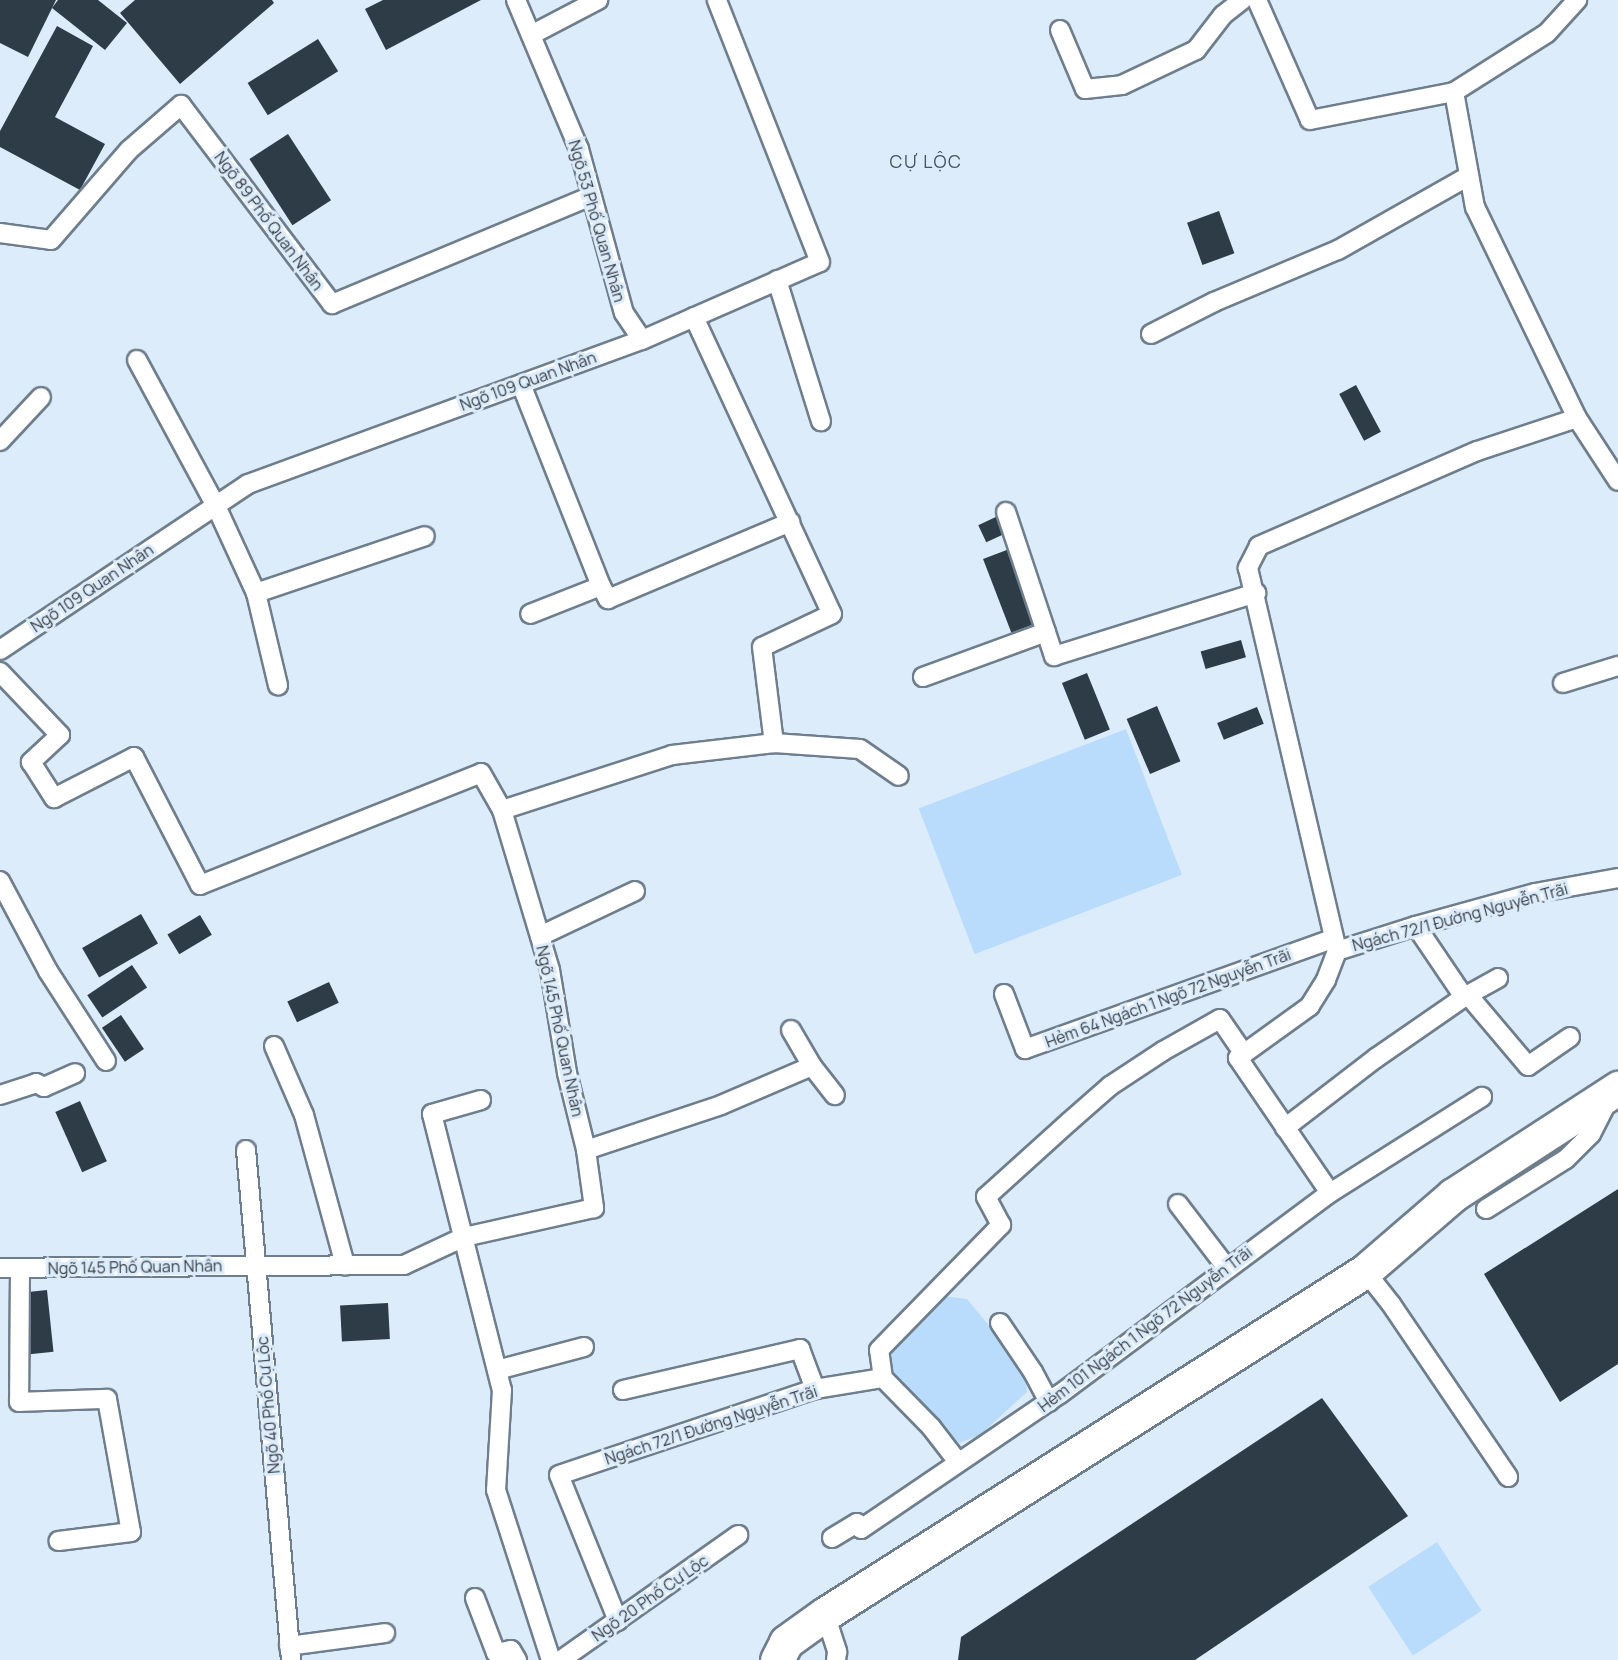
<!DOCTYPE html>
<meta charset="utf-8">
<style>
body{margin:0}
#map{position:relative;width:1618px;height:1660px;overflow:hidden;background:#dcecfb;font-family:Manrope,sans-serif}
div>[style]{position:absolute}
.green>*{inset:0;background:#b9dcfd;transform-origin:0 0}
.building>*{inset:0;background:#2e3c48;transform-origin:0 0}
.roads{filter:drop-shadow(2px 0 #6f7e8c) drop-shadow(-2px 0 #6f7e8c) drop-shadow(0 2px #6f7e8c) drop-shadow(0 -2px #6f7e8c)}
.service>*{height:18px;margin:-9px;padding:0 9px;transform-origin:9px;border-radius:9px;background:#fff}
.minor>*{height:33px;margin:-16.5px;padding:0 16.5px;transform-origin:16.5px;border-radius:16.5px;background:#fff}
span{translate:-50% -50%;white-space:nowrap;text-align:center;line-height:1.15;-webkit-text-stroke:6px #dcecfb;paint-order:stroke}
.street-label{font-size:16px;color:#373d43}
.neighbourhood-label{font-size:18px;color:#45535f;letter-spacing:1.5px}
</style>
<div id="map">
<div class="green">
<div style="left:1126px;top:729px;width:156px;height:222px;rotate:69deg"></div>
<div style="clip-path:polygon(943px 1296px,967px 1299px,1025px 1369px,1027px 1392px,980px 1435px,959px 1443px,892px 1370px,891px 1350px)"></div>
<div style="left:1437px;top:1542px;width:82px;height:82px;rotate:57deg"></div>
</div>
<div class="building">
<div style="clip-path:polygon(0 0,56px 0,28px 57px,0 43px)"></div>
<div style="clip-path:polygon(58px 0,98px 0,127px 23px,105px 50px,52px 8px)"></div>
<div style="clip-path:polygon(135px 0,272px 0,274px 3px,180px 84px,120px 13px)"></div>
<div style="clip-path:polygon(383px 0,481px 0,386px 50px,365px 9px)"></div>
<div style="clip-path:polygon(57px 26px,93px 46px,55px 117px,105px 144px,80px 190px,0 147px,0 131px)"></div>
<div style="left:318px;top:39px;width:38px;height:83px;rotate:58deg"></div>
<div style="left:288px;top:134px;width:79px;height:46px;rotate:57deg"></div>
<div style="left:1219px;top:211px;width:45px;height:34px;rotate:70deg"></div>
<div style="left:1356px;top:385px;width:53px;height:19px;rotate:62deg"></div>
<div style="left:1000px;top:515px;width:19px;height:24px;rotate:65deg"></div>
<div style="left:1012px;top:548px;width:79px;height:31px;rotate:69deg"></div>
<div style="left:1241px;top:640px;width:18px;height:42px;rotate:74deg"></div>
<div style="left:1087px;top:673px;width:61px;height:27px;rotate:68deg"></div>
<div style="left:1157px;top:706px;width:60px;height:33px;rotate:67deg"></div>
<div style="left:1257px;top:707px;width:18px;height:43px;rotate:68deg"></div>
<div style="left:141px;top:914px;width:34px;height:68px;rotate:60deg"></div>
<div style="left:200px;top:915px;width:23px;height:38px;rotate:59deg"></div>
<div style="left:132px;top:965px;width:27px;height:54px;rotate:56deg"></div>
<div style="left:329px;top:982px;width:23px;height:46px;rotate:65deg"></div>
<div style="left:121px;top:1015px;width:41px;height:23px;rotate:56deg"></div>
<div style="left:80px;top:1101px;width:66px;height:27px;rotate:66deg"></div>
<div style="clip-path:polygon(1618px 1189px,1618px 1364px,1560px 1402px,1484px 1274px)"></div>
<div style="left:47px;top:1290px;width:62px;height:24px;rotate:84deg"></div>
<div style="left:388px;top:1303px;width:36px;height:48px;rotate:87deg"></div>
<div style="clip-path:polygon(1322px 1398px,1408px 1516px,1195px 1660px,958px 1660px,961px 1637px)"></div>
</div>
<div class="roads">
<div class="service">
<div style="left:516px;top:0;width:162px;rotate:67.1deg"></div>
<div style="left:579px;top:149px;width:170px;rotate:74.7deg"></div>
<div style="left:624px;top:313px;width:32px;rotate:56deg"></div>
<div style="left:1257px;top:0;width:131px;rotate:66.2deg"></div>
<div style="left:1310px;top:120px;width:147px;rotate:-11deg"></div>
<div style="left:1454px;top:92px;width:110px;rotate:-32.4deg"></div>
<div style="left:1547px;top:33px;width:45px;rotate:-47.7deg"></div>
<div style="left:1060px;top:30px;width:64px;rotate:67deg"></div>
<div style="left:1085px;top:89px;width:37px;rotate:-6deg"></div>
<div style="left:1122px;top:85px;width:82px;rotate:-25.3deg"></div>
<div style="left:1196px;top:50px;width:44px;rotate:-52.4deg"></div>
<div style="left:1223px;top:15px;width:24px;rotate:-38deg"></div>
<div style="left:531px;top:35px;width:76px;rotate:-27.6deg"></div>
<div style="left:1454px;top:92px;width:117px;rotate:79.7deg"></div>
<div style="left:1475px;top:207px;width:234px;rotate:64.2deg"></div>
<div style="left:1577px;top:418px;width:105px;rotate:161.7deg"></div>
<div style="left:1477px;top:451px;width:238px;rotate:156.5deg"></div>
<div style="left:1259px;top:546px;width:25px;rotate:117deg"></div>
<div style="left:1248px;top:568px;width:393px;rotate:76.9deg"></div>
<div style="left:1337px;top:951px;width:83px;rotate:-17.6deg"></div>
<div style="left:1416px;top:926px;width:123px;rotate:-15.5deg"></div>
<div style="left:1535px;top:893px;width:84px;rotate:-10.2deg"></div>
<div style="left:0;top:233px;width:51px;rotate:7.8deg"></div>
<div style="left:51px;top:240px;width:119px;rotate:-49.1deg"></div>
<div style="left:129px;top:150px;width:69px;rotate:-40.9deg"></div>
<div style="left:181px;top:105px;width:250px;rotate:52.8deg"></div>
<div style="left:332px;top:304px;width:281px;rotate:-22.6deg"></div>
<div style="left:777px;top:280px;width:148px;rotate:72.7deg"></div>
<div style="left:694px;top:317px;width:327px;rotate:65.1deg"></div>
<div style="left:832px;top:614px;width:77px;rotate:154.8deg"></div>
<div style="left:762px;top:647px;width:97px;rotate:82.9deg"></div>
<div style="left:1151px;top:334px;width:71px;rotate:-26.9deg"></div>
<div style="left:1214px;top:302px;width:134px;rotate:-22.8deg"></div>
<div style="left:1338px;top:250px;width:150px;rotate:-29.5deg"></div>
<div style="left:137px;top:360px;width:166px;rotate:61.6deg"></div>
<div style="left:216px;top:506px;width:96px;rotate:65.3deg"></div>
<div style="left:256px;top:593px;width:95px;rotate:76.6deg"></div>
<div style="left:521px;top:384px;width:217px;rotate:68.4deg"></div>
<div style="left:601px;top:586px;width:76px;rotate:158.5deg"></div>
<div style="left:1577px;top:418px;width:75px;rotate:56.9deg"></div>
<div style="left:0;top:441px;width:60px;rotate:-47deg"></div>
<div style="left:1006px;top:512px;width:152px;rotate:71.6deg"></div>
<div style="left:1054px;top:656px;width:212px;rotate:-17.3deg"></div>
<div style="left:601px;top:586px;width:15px;rotate:62deg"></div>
<div style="left:608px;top:599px;width:198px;rotate:-22.9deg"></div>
<div style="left:256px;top:593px;width:178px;rotate:-18.6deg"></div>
<div style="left:0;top:650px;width:298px;rotate:-33.8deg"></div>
<div style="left:248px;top:484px;width:419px;rotate:-20.1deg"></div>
<div style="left:642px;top:340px;width:194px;rotate:-23.7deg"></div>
<div style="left:820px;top:262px;width:282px;rotate:-111.5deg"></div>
<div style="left:0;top:672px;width:87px;rotate:46.4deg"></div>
<div style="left:60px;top:735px;width:40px;rotate:137deg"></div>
<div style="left:31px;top:762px;width:43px;rotate:57.4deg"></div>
<div style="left:54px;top:798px;width:90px;rotate:-27.1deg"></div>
<div style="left:134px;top:757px;width:144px;rotate:62.7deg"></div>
<div style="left:200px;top:885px;width:302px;rotate:-21.7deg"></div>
<div style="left:481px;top:773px;width:43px;rotate:60.4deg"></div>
<div style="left:502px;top:810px;width:167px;rotate:73.3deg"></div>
<div style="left:550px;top:970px;width:104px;rotate:80.6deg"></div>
<div style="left:567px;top:1073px;width:79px;rotate:76.1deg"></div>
<div style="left:586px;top:1150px;width:59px;rotate:82.1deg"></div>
<div style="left:594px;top:1208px;width:133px;rotate:167.4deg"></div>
<div style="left:464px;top:1237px;width:66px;rotate:155deg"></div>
<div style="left:404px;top:1265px;width:404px;rotate:179.6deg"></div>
<div style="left:923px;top:677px;width:131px;rotate:-20.1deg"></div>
<div style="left:1563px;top:683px;width:58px;rotate:-17.2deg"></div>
<div style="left:502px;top:810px;width:179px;rotate:-17.9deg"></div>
<div style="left:672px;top:755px;width:103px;rotate:-6.7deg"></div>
<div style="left:774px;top:743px;width:86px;rotate:4deg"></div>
<div style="left:860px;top:749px;width:47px;rotate:34.7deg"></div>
<div style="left:0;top:881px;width:102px;rotate:61.9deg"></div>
<div style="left:48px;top:971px;width:107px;rotate:57.2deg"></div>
<div style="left:540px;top:936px;width:105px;rotate:-25.3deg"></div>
<div style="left:1337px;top:951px;width:31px;rotate:111deg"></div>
<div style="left:1326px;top:980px;width:31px;rotate:122deg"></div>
<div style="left:1310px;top:1006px;width:89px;rotate:144.2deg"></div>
<div style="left:1238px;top:1058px;width:163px;rotate:55.7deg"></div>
<div style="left:1330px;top:1193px;width:180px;rotate:-32.3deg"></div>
<div style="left:1004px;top:994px;width:59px;rotate:69.1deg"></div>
<div style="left:1025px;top:1049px;width:327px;rotate:-19.7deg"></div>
<div style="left:1468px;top:995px;width:93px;rotate:49.8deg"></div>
<div style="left:1528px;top:1066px;width:51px;rotate:-34.6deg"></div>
<div style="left:1464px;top:997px;width:39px;rotate:-29deg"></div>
<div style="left:791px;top:1030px;width:42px;rotate:59.7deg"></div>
<div style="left:274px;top:1046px;width:75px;rotate:66.5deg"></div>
<div style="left:304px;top:1115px;width:156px;rotate:74.7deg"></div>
<div style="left:0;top:1095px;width:38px;rotate:-18deg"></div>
<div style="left:36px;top:1083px;width:9px;rotate:27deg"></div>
<div style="left:44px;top:1087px;width:34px;rotate:-24deg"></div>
<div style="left:481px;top:1100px;width:51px;rotate:164.1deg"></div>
<div style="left:432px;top:1114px;width:285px;rotate:75.8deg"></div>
<div style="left:502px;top:1390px;width:100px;rotate:93.4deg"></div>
<div style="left:496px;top:1490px;width:179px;rotate:72.1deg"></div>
<div style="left:1285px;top:1128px;width:115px;rotate:-37.6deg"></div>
<div style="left:1376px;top:1058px;width:107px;rotate:-34.7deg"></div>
<div style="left:1464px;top:997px;width:86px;rotate:-124.1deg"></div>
<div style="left:246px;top:1150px;width:512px;rotate:84.96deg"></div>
<div style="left:586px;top:1150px;width:142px;rotate:-18.4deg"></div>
<div style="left:721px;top:1105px;width:99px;rotate:-23.2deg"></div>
<div style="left:812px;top:1066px;width:37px;rotate:52deg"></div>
<div style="left:1178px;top:1204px;width:81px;rotate:52.6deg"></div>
<div style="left:1486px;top:1209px;width:94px;rotate:-32deg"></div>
<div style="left:1566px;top:1159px;width:35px;rotate:-45deg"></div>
<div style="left:1591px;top:1134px;width:39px;rotate:-63deg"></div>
<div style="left:20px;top:1268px;width:134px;rotate:90.4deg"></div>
<div style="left:19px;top:1402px;width:88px;rotate:-2deg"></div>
<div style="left:107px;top:1399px;width:135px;rotate:79.8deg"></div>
<div style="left:131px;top:1532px;width:73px;rotate:172.9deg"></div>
<div style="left:1365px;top:1271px;width:42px;rotate:51.8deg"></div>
<div style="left:1391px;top:1304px;width:209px;rotate:55.9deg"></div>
<div style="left:1000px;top:1323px;width:59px;rotate:56deg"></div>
<div style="left:1033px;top:1372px;width:34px;rotate:62deg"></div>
<div style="left:497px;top:1370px;width:90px;rotate:-14.8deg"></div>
<div style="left:883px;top:1378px;width:28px;rotate:-98deg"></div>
<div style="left:879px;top:1350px;width:175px;rotate:-45.7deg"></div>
<div style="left:1001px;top:1225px;width:32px;rotate:-118deg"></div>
<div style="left:986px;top:1197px;width:112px;rotate:-42.1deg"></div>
<div style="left:1069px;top:1122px;width:55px;rotate:-41.3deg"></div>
<div style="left:1110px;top:1086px;width:64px;rotate:-33.4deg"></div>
<div style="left:1163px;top:1051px;width:65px;rotate:-29.3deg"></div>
<div style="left:1220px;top:1019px;width:42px;rotate:55.6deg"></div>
<div style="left:883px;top:1378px;width:69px;rotate:45.6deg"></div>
<div style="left:931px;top:1427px;width:44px;rotate:52.4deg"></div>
<div style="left:623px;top:1390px;width:182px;rotate:-13deg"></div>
<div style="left:800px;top:1349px;width:43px;rotate:69.4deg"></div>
<div style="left:832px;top:1538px;width:29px;rotate:-31deg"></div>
<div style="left:857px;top:1523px;width:7px;rotate:56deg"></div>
<div style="left:861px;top:1529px;width:240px;rotate:-34.2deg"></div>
<div style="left:1060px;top:1394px;width:337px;rotate:-36.7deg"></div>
<div style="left:475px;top:1598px;width:59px;rotate:69.1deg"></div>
<div style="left:496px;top:1653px;width:15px;rotate:-11deg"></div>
<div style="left:511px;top:1650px;width:12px;rotate:59deg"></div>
<div style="left:825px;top:1614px;width:40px;rotate:72deg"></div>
<div style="left:837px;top:1652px;width:8px;rotate:97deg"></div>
<div style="left:618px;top:1621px;width:157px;rotate:-112deg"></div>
<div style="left:559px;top:1475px;width:270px;rotate:-18.6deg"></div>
<div style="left:815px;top:1389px;width:69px;rotate:-9.2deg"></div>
<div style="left:289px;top:1646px;width:97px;rotate:-7.7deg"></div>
<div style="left:561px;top:1660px;width:217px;rotate:-35.2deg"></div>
</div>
<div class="minor">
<div style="left:777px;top:1660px;width:20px;rotate:-63deg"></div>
<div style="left:786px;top:1642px;width:48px;rotate:-35.7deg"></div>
<div style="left:825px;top:1614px;width:640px;rotate:-32.42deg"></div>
<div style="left:1365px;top:1271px;width:116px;rotate:-40.8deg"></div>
<div style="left:1453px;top:1195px;width:197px;rotate:-33deg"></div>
</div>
</div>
<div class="street-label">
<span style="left:269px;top:221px;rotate:53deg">Ngõ 89 Phố Quan Nhân</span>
<span style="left:597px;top:221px;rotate:74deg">Ngõ 53 Phố Quan Nhân</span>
<span style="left:528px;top:381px;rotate:-20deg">Ngõ 109 Quan Nhân</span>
<span style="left:92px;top:588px;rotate:-34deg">Ngõ 109 Quan Nhân</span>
<span style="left:1460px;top:917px;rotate:-15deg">Ngách 72/1 Đường Nguyễn Trãi</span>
<span style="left:1168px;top:998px;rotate:-20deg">Hẻm 64 Ngách 1 Ngõ 72 Nguyễn Trãi</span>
<span style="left:560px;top:1031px;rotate:78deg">Ngõ 145 Phố Quan Nhân</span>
<span style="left:135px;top:1267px;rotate:-1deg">Ngõ 145 Phố Quan Nhân</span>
<span style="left:1145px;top:1329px;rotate:-37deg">Hẻm 101 Ngách 1 Ngõ 72 Nguyễn Trãi</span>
<span style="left:268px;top:1405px;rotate:-95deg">Ngõ 40 Phố Cự Lộc</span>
<span style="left:711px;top:1425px;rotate:-18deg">Ngách 72/1 Đường Nguyễn Trãi</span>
<span style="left:650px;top:1598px;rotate:-35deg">Ngõ 20 Phố Cự Lộc</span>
</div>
<div class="neighbourhood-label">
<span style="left:926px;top:161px">CỰ LỘC</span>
</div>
</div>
